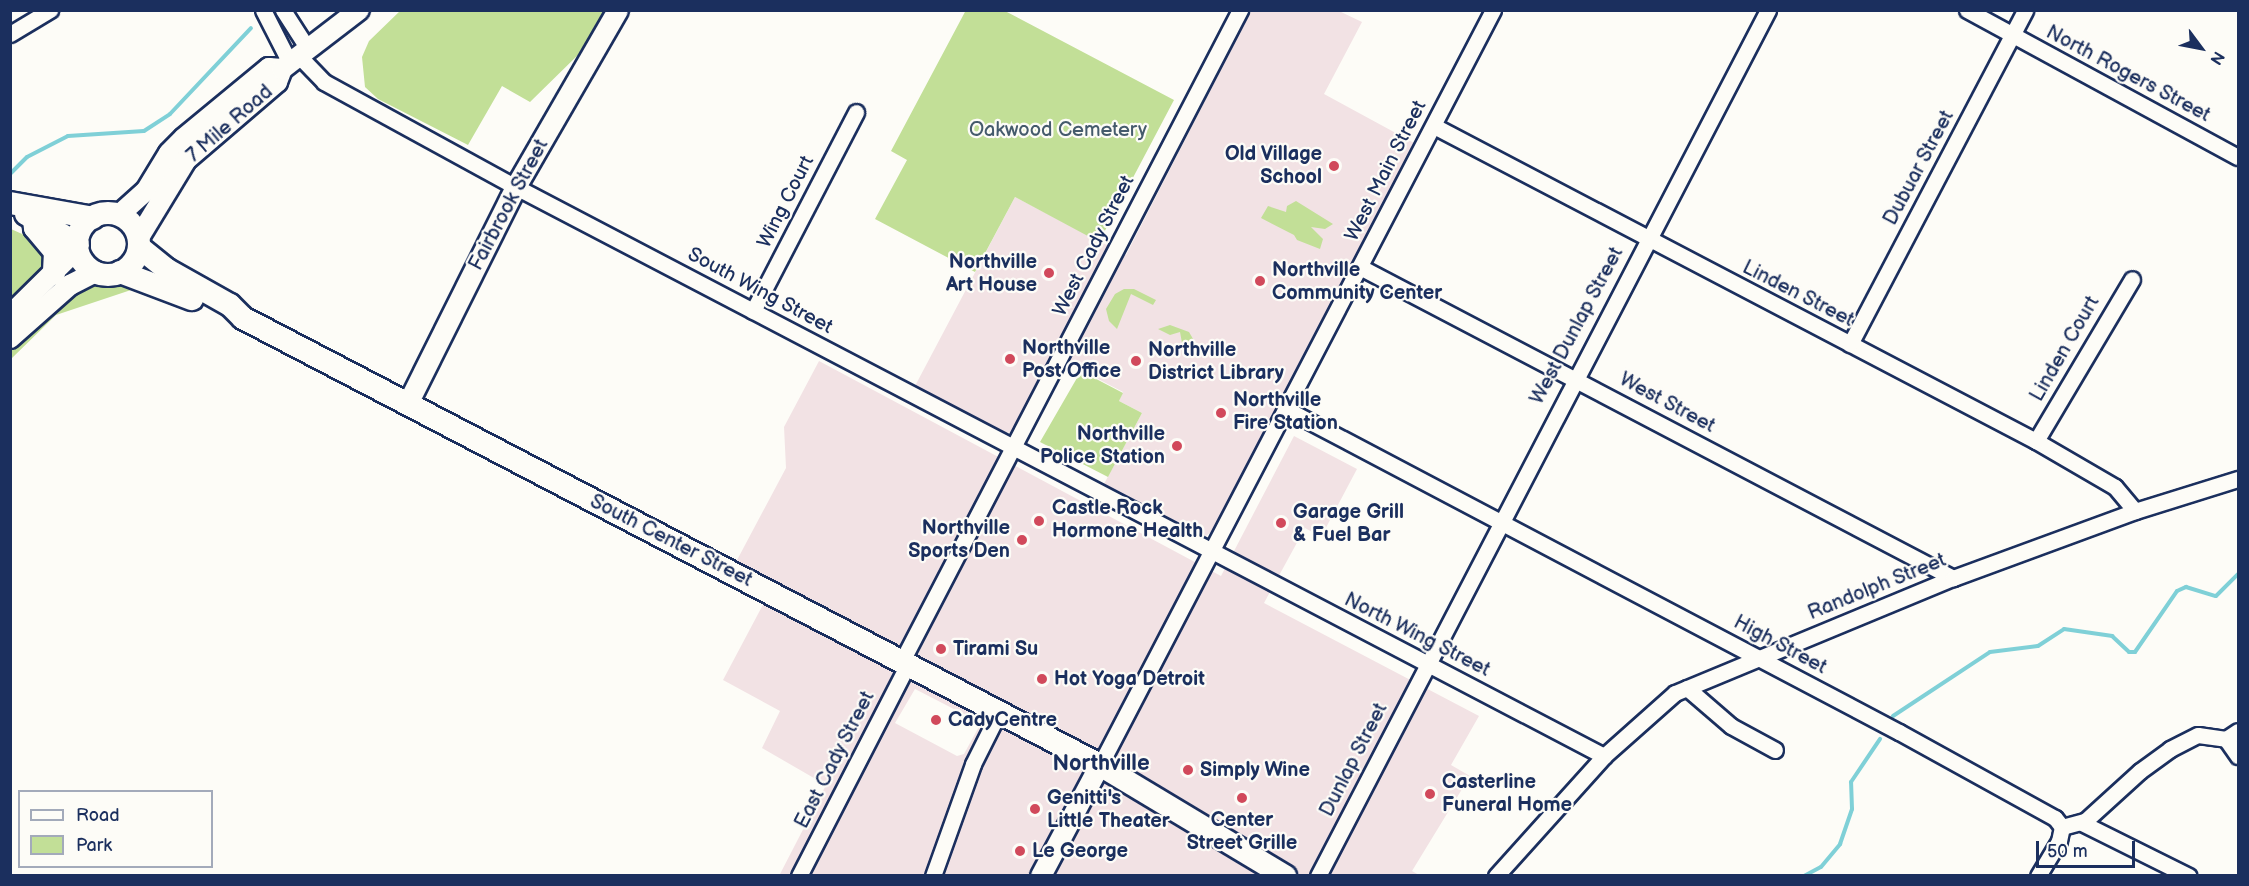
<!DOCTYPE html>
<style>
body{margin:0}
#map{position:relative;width:2249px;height:886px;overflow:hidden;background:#fdfcf7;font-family:"Balsamiq Sans",sans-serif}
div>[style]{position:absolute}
.built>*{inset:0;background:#f2e2e4}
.green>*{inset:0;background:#c2df97}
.stream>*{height:4px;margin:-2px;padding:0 2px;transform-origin:2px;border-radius:2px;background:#7fd0d7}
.roads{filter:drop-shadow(2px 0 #1b2f5e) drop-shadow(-2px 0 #1b2f5e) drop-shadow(0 2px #1b2f5e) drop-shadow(0 -2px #1b2f5e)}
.minor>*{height:15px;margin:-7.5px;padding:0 7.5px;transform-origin:7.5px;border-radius:7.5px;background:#fdfcf7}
.tertiary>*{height:20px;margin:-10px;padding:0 10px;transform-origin:10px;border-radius:10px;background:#fdfcf7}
.secondary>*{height:22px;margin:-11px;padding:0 11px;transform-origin:11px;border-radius:11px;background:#fdfcf7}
.secondary>.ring{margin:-11px;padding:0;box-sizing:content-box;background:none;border:22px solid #fdfcf7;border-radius:50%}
.dots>*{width:16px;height:16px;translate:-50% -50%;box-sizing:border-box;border:3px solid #fdfcf7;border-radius:50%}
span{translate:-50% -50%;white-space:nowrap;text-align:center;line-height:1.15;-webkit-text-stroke:4.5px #fdfcf7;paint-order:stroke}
.street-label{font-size:20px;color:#1b2f5e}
.park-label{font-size:20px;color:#455b6c}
.poi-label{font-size:20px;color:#1b2f5e;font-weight:700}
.right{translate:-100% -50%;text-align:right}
.left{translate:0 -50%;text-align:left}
.quarter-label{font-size:22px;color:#1b2f5e;font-weight:700}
.frame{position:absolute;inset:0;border:12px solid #1b2f5e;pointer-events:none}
.legend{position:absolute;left:18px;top:790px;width:195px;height:78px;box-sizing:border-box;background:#fdfcf7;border:2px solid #a3aaba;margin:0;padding:8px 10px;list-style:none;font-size:18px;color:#1b2f5e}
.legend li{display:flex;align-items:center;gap:12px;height:30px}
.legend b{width:30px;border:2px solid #a3aaba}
.north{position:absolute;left:2171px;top:18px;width:60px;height:60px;-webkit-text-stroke:4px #fdfcf7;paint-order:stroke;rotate:122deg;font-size:16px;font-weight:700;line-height:24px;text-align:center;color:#1b2f5e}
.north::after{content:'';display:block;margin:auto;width:21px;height:27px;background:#1b2f5e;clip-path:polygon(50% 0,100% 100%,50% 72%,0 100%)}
.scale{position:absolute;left:2036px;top:841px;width:99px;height:27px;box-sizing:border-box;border:3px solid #1b2f5e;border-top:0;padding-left:8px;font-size:18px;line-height:21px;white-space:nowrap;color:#1b2f5e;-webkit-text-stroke:4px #fdfcf7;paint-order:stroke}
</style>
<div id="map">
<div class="built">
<div style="clip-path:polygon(1251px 11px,1339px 11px,1362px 22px,1324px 94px,1416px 144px,1212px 531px,1206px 536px,1104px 484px,1142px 413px,1119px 401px,1123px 392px,1054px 356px,1013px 433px,1003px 432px,915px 386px,1015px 197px,1126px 255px)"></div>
<div style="clip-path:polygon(evenodd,819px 361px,1221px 576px,1294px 436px,1357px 469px,1321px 537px,1305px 528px,1264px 603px,1479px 716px,1451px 765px,1470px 776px,1412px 871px,1419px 875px,779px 876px,826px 785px,762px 748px,780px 711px,723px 680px,775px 582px,736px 562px,786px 468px,784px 427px,819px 361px,915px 689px,981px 723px,964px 754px,957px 756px,895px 723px,915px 689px)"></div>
</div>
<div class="green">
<div style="clip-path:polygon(401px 10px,606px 10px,606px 11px,581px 52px,530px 102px,502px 86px,468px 145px,378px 99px,365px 87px,362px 57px,369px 41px)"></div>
<div style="clip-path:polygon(966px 10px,1005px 11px,1174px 100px,1099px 242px,1015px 197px,975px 272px,875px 219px,907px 160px,891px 151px)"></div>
<div style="clip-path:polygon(1296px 201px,1333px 224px,1325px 229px,1311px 227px,1323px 239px,1320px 249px,1297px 240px,1294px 235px,1261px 218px,1268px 206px,1286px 212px,1287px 206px)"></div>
<div style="clip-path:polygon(11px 229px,140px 287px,56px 315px,11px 359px)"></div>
<div style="clip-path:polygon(1124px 289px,1134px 289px,1156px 300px,1153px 305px,1131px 294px,1117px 329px,1109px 321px,1106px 309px,1115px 294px)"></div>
<div style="clip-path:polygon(1170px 325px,1189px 332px,1196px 344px,1195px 354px,1182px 343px,1180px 332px,1170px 335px,1158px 329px)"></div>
<div style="clip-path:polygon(1081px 371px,1123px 393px,1119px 401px,1142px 413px,1108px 477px,1040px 442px)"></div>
</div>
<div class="stream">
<div style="left:10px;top:174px;width:24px;rotate:-45deg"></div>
<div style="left:27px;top:157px;width:46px;rotate:-27.1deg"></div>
<div style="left:68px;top:136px;width:76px;rotate:-3.8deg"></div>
<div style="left:144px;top:131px;width:31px;rotate:-33deg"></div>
<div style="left:170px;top:114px;width:118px;rotate:-46.7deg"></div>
<div style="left:1893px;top:716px;width:116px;rotate:-33.4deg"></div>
<div style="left:1990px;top:652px;width:48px;rotate:-7.1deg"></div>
<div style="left:2038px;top:646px;width:31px;rotate:-33deg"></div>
<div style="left:2064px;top:629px;width:49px;rotate:8.3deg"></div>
<div style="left:2112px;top:636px;width:23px;rotate:43deg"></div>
<div style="left:2129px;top:652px;width:6px"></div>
<div style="left:2135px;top:652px;width:74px;rotate:-55.5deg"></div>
<div style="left:2177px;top:591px;width:10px;rotate:-24deg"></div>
<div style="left:2186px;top:587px;width:31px;rotate:17deg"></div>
<div style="left:2216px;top:596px;width:31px;rotate:-45deg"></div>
<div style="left:1804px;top:876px;width:19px;rotate:-28deg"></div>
<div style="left:1821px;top:867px;width:30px;rotate:-50deg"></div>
<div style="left:1840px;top:844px;width:37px;rotate:-71deg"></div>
<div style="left:1852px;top:809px;width:27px;rotate:-92deg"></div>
<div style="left:1851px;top:782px;width:52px;rotate:-56deg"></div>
</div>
<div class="roads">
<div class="minor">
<div style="left:263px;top:10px;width:59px;rotate:63deg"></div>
<div style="left:283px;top:10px;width:46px;rotate:57.3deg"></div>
<div style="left:1967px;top:10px;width:308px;rotate:28.5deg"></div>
<div style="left:10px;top:34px;width:47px;rotate:-31deg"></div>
<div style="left:299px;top:56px;width:36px;rotate:46deg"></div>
<div style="left:324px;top:82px;width:219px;rotate:28.7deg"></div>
<div style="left:516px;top:187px;width:1228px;rotate:27.61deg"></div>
<div style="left:1434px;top:126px;width:679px;rotate:27.62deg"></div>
<div style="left:2036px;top:441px;width:91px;rotate:30.2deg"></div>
<div style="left:2115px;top:487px;width:31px;rotate:50deg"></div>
<div style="left:1360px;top:267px;width:670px;rotate:27.67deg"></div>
<div style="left:753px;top:311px;width:224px;rotate:-62.6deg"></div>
<div style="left:1850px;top:344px;width:377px;rotate:-62.3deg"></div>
<div style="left:1286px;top:409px;width:693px;rotate:27.79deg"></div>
<div style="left:1899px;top:732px;width:178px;rotate:28.9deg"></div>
<div style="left:2055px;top:818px;width:11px;rotate:52deg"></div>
<div style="left:2036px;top:441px;width:188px;rotate:-59.3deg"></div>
<div style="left:902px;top:661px;width:734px;rotate:-62.56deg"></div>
<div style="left:1687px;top:688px;width:58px;rotate:40.8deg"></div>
<div style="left:1731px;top:726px;width:50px;rotate:28.6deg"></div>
<div style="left:2226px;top:739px;width:21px;rotate:55deg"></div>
<div style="left:1100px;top:765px;width:851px;rotate:-62.5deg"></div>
<div style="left:2082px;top:823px;width:119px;rotate:26.4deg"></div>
<div style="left:2062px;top:827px;width:24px;rotate:-15deg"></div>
<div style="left:2085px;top:821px;width:74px;rotate:-42.3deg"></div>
<div style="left:2140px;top:771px;width:37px;rotate:-36deg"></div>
<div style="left:2170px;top:749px;width:31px;rotate:-27deg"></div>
<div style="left:2198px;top:735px;width:28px;rotate:8deg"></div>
<div style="left:2226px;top:739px;width:14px;rotate:-34deg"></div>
<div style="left:799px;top:876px;width:238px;rotate:-62.8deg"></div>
<div style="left:933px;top:876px;width:119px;rotate:-70.3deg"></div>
<div style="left:973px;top:764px;width:58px;rotate:-63.4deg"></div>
<div style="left:1318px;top:876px;width:976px;rotate:-62.54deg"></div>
<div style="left:1496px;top:876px;width:161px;rotate:-48deg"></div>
<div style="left:1604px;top:756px;width:95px;rotate:-41.6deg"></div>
<div style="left:1675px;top:693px;width:301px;rotate:-22.5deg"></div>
<div style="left:1953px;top:578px;width:194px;rotate:-20.2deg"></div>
<div style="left:2135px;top:511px;width:108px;rotate:-17.3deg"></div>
<div style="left:2038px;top:876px;width:41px;rotate:-59deg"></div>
<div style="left:2059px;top:841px;width:14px;rotate:-78deg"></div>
</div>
<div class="tertiary">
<div style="left:119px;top:215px;width:36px;rotate:-42deg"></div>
<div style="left:146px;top:191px;width:44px;rotate:-58.8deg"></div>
<div style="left:169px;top:153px;width:21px;rotate:-45deg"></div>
<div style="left:184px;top:138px;width:110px;rotate:-39.5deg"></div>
<div style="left:269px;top:68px;width:13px;rotate:4deg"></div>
<div style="left:138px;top:239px;width:92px;rotate:-58.7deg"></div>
<div style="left:186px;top:160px;width:120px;rotate:-40.6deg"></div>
<div style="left:277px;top:82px;width:14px;rotate:-69deg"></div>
<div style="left:282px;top:69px;width:97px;rotate:-37.5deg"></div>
<div style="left:10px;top:315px;width:95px;rotate:-44.6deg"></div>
<div style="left:10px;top:338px;width:80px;rotate:-41.5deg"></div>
<div style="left:70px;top:285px;width:29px;rotate:-27deg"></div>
<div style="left:408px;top:404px;width:242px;rotate:-63.5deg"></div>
<div style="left:516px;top:187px;width:204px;rotate:-60deg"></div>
<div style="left:1041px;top:876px;width:126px;rotate:-62deg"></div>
</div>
<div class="secondary">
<div style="left:10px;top:203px;width:84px;rotate:10.2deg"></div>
<div class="ring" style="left:77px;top:213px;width:40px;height:40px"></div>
<div style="left:26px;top:214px;width:60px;rotate:30deg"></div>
<div style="left:34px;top:220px;width:8px;rotate:83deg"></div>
<div style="left:35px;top:228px;width:31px;rotate:50deg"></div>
<div style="left:55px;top:252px;width:22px;rotate:93deg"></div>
<div style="left:139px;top:247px;width:35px;rotate:39deg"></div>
<div style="left:166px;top:269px;width:73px;rotate:29.4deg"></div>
<div style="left:230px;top:305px;width:18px;rotate:45deg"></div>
<div style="left:243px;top:318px;width:967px;rotate:27.55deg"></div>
<div style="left:1100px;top:765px;width:216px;rotate:31deg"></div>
<div style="left:120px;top:272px;width:77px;rotate:20.6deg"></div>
</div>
</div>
<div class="dots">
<div style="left:1334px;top:166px;background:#d1495b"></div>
<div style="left:1049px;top:273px;background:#d1495b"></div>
<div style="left:1260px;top:281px;background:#d1495b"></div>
<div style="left:1010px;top:359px;background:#d1495b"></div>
<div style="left:1136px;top:361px;background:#d1495b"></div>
<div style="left:1221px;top:413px;background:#d1495b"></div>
<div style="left:1177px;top:446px;background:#d1495b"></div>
<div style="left:1039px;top:521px;background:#d1495b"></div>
<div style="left:1281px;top:523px;background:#d1495b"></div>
<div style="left:1022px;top:540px;background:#d1495b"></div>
<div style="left:941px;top:649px;background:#d1495b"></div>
<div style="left:1042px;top:679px;background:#d1495b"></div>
<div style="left:936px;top:720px;background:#d1495b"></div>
<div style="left:1188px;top:770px;background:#d1495b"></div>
<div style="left:1430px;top:794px;background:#d1495b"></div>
<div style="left:1242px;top:798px;background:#d1495b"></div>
<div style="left:1035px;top:809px;background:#d1495b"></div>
<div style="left:1020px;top:851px;background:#d1495b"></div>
</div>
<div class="street-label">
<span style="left:2128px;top:74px;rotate:28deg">North Rogers Street</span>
<span style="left:230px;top:124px;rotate:-41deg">7 Mile Road</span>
<span style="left:1919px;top:168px;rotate:-62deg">Dubuar Street</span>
<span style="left:1386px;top:171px;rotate:-63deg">West Main Street</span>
<span style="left:786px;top:202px;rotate:-63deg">Wing Court</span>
<span style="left:509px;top:205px;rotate:-62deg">Fairbrook Street</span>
<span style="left:1094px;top:246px;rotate:-63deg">West Cady Street</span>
<span style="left:760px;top:291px;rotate:28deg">South Wing Street</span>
<span style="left:1798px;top:294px;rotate:27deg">Linden Street</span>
<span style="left:1577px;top:326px;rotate:-62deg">West Dunlap Street</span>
<span style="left:2065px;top:349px;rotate:-60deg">Linden Court</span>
<span style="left:1667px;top:403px;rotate:28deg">West Street</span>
<span style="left:671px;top:541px;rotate:27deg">South Center Street</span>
<span style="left:1877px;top:587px;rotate:-22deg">Randolph Street</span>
<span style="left:1417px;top:635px;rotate:27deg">North Wing Street</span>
<span style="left:1780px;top:645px;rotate:28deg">High Street</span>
<span style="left:835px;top:760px;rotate:-63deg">East Cady Street</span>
<span style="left:1354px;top:760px;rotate:-63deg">Dunlap Street</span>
</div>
<div class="park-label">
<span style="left:1058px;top:130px">Oakwood Cemetery</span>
</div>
<div class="poi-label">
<span class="right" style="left:1322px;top:166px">Old Village<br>School</span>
<span class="right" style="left:1037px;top:274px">Northville<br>Art House</span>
<span class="left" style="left:1272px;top:282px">Northville<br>Community Center</span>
<span class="left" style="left:1022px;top:360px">Northville<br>Post Office</span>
<span class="left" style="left:1148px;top:362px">Northville<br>District Library</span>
<span class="left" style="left:1233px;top:412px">Northville<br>Fire Station</span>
<span class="right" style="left:1165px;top:446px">Northville<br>Police Station</span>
<span class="left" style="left:1052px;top:520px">Castle Rock<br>Hormone Health</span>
<span class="left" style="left:1293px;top:524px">Garage Grill<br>&amp; Fuel Bar</span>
<span class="right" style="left:1010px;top:540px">Northville<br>Sports Den</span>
<span class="left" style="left:953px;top:649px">Tirami Su</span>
<span class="left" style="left:1054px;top:679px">Hot Yoga Detroit</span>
<span class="left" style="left:948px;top:720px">CadyCentre</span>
<span class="left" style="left:1200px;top:770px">Simply Wine</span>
<span class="left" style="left:1442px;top:794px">Casterline<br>Funeral Home</span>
<span class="left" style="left:1047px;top:810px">Genitti's<br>Little Theater</span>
<span style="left:1242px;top:832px">Center<br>Street Grille</span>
<span class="left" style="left:1032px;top:851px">Le George</span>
</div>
<div class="quarter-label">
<span style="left:1101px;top:764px">Northville</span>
</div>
<div class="frame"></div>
<ul class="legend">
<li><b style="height:8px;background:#fdfcf7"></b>Road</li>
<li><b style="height:16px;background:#c2df97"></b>Park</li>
</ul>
<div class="north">N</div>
<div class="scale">50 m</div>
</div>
